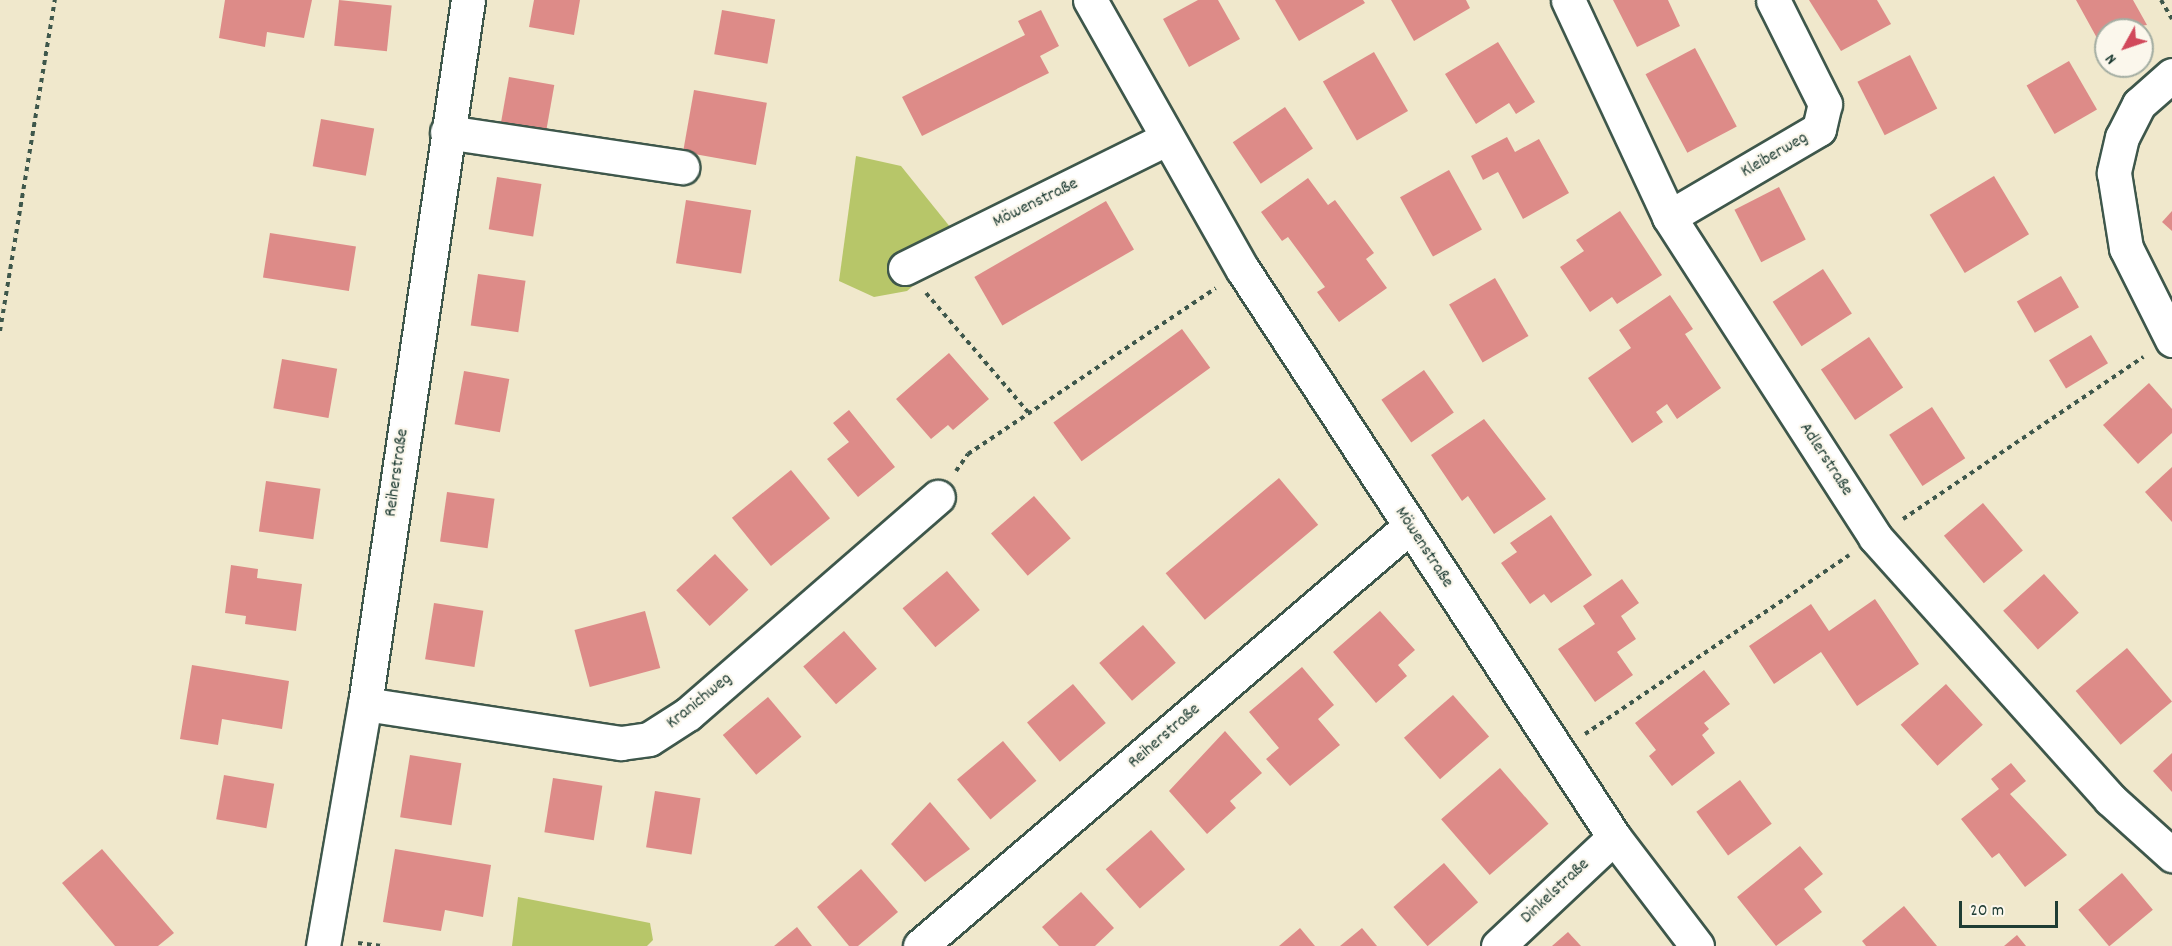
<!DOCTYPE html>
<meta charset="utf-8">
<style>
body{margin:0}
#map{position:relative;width:2172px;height:946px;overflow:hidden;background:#f0e8cc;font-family:Dekko,sans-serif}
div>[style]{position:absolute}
.green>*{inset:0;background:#b7c669}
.building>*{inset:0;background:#dd8b88;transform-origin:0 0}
.path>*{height:4px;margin-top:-2px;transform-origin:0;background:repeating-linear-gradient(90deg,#3e574b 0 4.5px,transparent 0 9px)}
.roads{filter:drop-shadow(2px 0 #3e574b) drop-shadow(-2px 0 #3e574b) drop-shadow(0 2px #3e574b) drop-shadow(0 -2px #3e574b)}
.minor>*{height:33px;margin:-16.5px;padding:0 16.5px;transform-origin:16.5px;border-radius:16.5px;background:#fff}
span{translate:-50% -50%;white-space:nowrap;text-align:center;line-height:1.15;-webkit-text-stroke:4.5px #fbf7ec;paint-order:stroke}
.street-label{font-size:18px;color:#1f3d34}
.north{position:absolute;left:2094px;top:18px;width:60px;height:60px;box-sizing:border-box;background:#fbf7ec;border:2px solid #a3ada2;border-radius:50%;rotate:230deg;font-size:16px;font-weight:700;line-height:24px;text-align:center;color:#1f3d34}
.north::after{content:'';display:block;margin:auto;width:21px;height:27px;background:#d1495b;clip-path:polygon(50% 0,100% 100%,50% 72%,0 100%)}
.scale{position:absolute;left:1959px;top:901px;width:99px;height:27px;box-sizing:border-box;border:3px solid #1f3d34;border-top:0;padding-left:8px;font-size:18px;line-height:21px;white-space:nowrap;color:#1f3d34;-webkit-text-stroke:4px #fbf7ec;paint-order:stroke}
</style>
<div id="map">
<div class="green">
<div style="clip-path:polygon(856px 156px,901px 166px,963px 243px,907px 291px,874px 297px,839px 281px)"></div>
<div style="clip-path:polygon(518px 897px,650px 923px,653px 940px,647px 946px,512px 946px)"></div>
</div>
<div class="building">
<div style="clip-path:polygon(225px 0,312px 0,304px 38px,267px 32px,265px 47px,219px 38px)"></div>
<div style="left:339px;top:0;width:53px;height:46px;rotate:6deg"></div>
<div style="clip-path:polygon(534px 0,580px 0,574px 35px,529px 27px)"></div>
<div style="clip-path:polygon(1198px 0,1218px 0,1240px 39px,1189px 67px,1163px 19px)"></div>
<div style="clip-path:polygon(1275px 0,1363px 0,1365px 3px,1299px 41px)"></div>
<div style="clip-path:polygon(1391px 0,1466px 0,1470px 8px,1414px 41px)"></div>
<div style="clip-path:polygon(1613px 0,1668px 0,1680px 26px,1637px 47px)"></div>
<div style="clip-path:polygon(1809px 0,1877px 0,1891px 24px,1841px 51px)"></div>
<div style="clip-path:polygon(2076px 0,2133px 0,2147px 25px,2106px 30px,2103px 49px)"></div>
<div style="left:722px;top:10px;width:54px;height:45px;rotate:10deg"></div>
<div style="clip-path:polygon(1041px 10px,1059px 46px,1040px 56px,1049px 73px,922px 136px,902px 97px,1025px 35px,1018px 21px)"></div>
<div style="clip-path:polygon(1498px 42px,1535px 102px,1516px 114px,1509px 103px,1476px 124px,1445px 74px)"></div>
<div style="left:1695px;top:48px;width:89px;height:56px;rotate:62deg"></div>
<div style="left:1374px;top:52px;width:68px;height:59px;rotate:60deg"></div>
<div style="left:1910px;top:55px;width:60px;height:59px;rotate:63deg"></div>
<div style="left:2069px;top:61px;width:56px;height:49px;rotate:60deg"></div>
<div style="left:509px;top:77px;width:46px;height:51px;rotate:10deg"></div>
<div style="left:694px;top:90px;width:74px;height:63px;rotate:10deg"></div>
<div style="left:1285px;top:107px;width:50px;height:63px;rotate:56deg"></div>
<div style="left:321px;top:119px;width:54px;height:48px;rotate:10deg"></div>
<div style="clip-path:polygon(1507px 137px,1515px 152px,1539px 139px,1569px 193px,1523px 219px,1498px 172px,1483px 180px,1471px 156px)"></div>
<div style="left:1449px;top:170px;width:68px;height:56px;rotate:61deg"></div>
<div style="left:1994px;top:176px;width:68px;height:75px;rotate:59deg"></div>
<div style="left:497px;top:177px;width:45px;height:53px;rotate:9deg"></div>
<div style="clip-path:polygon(1308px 178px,1328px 205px,1335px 200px,1374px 253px,1366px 259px,1387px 288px,1339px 322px,1317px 292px,1325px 287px,1288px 237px,1282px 241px,1261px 212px)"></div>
<div style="left:1779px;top:187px;width:59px;height:50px;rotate:63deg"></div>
<div style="left:686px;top:200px;width:66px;height:64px;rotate:9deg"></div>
<div style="left:1106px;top:201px;width:56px;height:152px;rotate:60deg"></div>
<div style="clip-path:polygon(1620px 211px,1662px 275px,1617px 304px,1612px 297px,1590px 312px,1560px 267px,1584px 251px,1576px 240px)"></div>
<div style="clip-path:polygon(2172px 211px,2172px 231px,2162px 222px)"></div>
<div style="left:270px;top:233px;width:87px;height:45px;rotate:9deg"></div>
<div style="left:1823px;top:269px;width:53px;height:60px;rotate:57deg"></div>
<div style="left:478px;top:274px;width:48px;height:52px;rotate:8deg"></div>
<div style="left:2061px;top:276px;width:36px;height:51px;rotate:60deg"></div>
<div style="left:1495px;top:278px;width:67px;height:53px;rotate:60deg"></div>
<div style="clip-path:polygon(1670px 295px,1693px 329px,1685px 334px,1721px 388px,1677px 419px,1667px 404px,1656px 412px,1663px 422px,1632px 443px,1588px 378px,1631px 348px,1619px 330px)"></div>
<div style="left:1182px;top:329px;width:48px;height:159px;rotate:54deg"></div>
<div style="left:2091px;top:335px;width:33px;height:49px;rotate:59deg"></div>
<div style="left:1869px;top:337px;width:61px;height:58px;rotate:56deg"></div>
<div style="clip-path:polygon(949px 353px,989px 399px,953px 430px,948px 425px,931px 439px,896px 399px)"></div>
<div style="left:282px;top:359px;width:56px;height:50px;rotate:10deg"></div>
<div style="left:1424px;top:370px;width:52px;height:52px;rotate:55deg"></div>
<div style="left:464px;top:371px;width:46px;height:54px;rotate:10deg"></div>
<div style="clip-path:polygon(2149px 383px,2172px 409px,2172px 433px,2138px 464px,2103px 425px)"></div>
<div style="left:1932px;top:407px;width:61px;height:51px;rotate:57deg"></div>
<div style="clip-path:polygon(849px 410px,895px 467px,858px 497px,827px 459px,849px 442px,833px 423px)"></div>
<div style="clip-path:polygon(1484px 419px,1546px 499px,1494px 534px,1468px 496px,1462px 501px,1431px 455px)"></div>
<div style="clip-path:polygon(2172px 467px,2172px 522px,2145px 492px)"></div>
<div style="left:791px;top:470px;width:62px;height:76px;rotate:51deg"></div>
<div style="left:1279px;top:478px;width:61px;height:148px;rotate:50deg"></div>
<div style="left:266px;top:481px;width:55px;height:51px;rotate:8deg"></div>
<div style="left:447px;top:492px;width:48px;height:50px;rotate:8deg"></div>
<div style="left:1034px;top:496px;width:56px;height:57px;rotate:49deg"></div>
<div style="left:1983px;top:503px;width:62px;height:51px;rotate:50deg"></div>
<div style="clip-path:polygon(1551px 515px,1592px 575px,1551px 603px,1544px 594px,1530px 604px,1501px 563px,1517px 552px,1510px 543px)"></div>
<div style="left:715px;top:554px;width:49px;height:53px;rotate:47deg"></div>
<div style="clip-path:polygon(231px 565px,258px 569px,257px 578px,302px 584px,296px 631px,245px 624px,246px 616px,225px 613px)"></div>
<div style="left:947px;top:571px;width:51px;height:58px;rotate:50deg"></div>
<div style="left:2044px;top:574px;width:52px;height:55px;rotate:48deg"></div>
<div style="clip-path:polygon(1622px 579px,1639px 603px,1621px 616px,1636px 639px,1617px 652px,1633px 675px,1595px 702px,1558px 649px,1595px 624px,1583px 606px)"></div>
<div style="clip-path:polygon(1875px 599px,1919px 664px,1857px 706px,1821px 652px,1774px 684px,1749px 646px,1811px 604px,1829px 631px)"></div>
<div style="left:434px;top:603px;width:50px;height:57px;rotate:9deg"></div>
<div style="left:645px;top:611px;width:59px;height:73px;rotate:75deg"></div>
<div style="clip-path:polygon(1380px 611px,1415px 650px,1398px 665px,1407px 676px,1376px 703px,1333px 652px)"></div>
<div style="left:1143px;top:625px;width:50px;height:58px;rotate:49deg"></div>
<div style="left:844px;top:631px;width:50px;height:54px;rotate:49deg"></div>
<div style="left:2127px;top:648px;width:70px;height:67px;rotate:50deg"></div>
<div style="clip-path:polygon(192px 665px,289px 681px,282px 729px,222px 719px,218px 745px,180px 739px)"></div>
<div style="clip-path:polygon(1302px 667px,1334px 705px,1318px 719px,1340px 745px,1290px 786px,1266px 759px,1279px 748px,1249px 712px)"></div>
<div style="clip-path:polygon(1704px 670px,1730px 704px,1704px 723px,1709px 729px,1702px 735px,1715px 753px,1672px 786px,1649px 756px,1656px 750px,1635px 723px)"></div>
<div style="left:1073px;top:684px;width:51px;height:60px;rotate:50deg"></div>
<div style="left:1946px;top:684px;width:55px;height:61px;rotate:48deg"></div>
<div style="left:1453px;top:695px;width:55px;height:65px;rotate:49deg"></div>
<div style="left:768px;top:697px;width:52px;height:59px;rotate:50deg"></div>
<div style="clip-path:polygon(1225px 731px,1262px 773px,1230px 801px,1236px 808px,1207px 834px,1169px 791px)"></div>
<div style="left:1003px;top:741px;width:52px;height:60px;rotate:50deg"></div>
<div style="clip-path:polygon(2172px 753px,2172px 792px,2153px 771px)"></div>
<div style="left:410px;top:755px;width:52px;height:63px;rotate:9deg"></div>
<div style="clip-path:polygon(2011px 763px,2026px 781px,2010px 794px,2067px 855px,2025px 887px,1999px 853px,1992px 858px,1961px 819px,1999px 789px,1991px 779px)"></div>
<div style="left:1500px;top:768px;width:74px;height:78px;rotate:49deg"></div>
<div style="left:224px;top:775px;width:51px;height:45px;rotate:10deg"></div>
<div style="left:553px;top:778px;width:50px;height:55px;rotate:9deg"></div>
<div style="left:1740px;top:780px;width:54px;height:54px;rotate:54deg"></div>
<div style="left:655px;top:791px;width:46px;height:57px;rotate:9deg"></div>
<div style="clip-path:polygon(930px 802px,970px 849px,925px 882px,891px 844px)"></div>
<div style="left:1151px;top:830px;width:52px;height:60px;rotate:49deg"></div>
<div style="clip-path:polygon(1800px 846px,1823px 874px,1804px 889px,1822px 912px,1776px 946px,1737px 897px)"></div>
<div style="clip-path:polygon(102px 849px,174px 933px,158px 946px,115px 946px,62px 883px)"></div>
<div style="clip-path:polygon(395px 849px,491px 865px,483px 917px,445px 910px,441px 931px,383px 922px)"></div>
<div style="left:1444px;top:863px;width:52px;height:67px;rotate:49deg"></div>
<div style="clip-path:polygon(861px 869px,898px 912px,858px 946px,849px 946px,817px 907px)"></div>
<div style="left:2122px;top:873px;width:48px;height:57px;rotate:50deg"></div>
<div style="clip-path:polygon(1081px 892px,1114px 928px,1095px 946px,1059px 946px,1042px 927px)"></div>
<div style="clip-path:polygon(1904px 906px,1937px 946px,1866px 946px,1862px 941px)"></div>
<div style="clip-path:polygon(797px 927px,812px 946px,774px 946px)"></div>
<div style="clip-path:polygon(1300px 928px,1315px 946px,1279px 946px)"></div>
<div style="clip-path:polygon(1362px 928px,1377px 946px,1340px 946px)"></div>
<div style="clip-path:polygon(1568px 932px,1581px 946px,1552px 946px)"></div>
<div style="clip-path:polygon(2017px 935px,2026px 946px,2004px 946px)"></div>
</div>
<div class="path">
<div style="left:2161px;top:0;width:22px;rotate:60deg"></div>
<div style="left:926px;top:293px;width:158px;rotate:49.4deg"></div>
<div style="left:0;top:331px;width:336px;rotate:-80.6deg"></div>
<div style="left:956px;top:471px;width:21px;rotate:-55deg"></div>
<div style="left:968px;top:454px;width:298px;rotate:-33.8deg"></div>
<div style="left:1903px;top:519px;width:290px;rotate:-34deg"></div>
<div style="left:1585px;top:734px;width:319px;rotate:-34.1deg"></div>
<div style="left:358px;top:943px;width:24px;rotate:7deg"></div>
</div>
<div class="roads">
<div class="minor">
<div style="left:1090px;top:0;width:310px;rotate:60.5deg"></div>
<div style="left:1243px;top:270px;width:678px;rotate:56.8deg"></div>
<div style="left:1614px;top:837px;width:137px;rotate:52.7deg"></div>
<div style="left:1568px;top:0;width:239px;rotate:65deg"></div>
<div style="left:1669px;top:217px;width:381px;rotate:57.2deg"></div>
<div style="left:1875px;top:537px;width:352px;rotate:48.1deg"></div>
<div style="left:2110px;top:799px;width:84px;rotate:42.1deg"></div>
<div style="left:2172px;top:75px;width:44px;rotate:138.7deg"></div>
<div style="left:2139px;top:104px;width:37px;rotate:117deg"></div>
<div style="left:2122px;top:137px;width:37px;rotate:103deg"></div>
<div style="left:2114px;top:173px;width:76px;rotate:80.9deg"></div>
<div style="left:2126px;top:248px;width:103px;rotate:63.4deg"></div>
<div style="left:447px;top:132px;width:238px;rotate:8.5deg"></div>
<div style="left:1669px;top:217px;width:174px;rotate:-30.4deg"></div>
<div style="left:1819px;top:129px;width:26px;rotate:-77deg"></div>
<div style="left:1825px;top:104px;width:116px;rotate:-116.6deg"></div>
<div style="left:905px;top:268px;width:291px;rotate:-26.3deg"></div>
<div style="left:365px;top:704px;width:259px;rotate:8.7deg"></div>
<div style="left:621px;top:743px;width:28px;rotate:-8deg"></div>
<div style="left:649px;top:739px;width:46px;rotate:-32.7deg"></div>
<div style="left:688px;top:714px;width:331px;rotate:-41deg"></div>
<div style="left:323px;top:946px;width:246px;rotate:-80.2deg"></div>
<div style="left:365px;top:704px;width:711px;rotate:-81.68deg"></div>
<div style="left:920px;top:946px;width:644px;rotate:-40.59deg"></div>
<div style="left:1498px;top:946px;width:159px;rotate:-43.2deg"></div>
</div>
</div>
<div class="street-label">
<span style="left:1775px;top:156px;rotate:-30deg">Kleiberweg</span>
<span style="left:1036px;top:204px;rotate:-26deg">Möwenstraße</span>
<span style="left:1825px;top:460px;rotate:57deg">Adlerstraße</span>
<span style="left:398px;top:473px;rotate:-82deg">Reiherstraße</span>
<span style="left:1423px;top:548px;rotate:57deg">Möwenstraße</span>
<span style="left:700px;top:702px;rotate:-39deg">Kranichweg</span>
<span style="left:1165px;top:737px;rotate:-41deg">Reiherstraße</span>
<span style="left:1556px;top:892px;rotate:-43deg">Dinkelstraße</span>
</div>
<div class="north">N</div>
<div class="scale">20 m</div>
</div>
